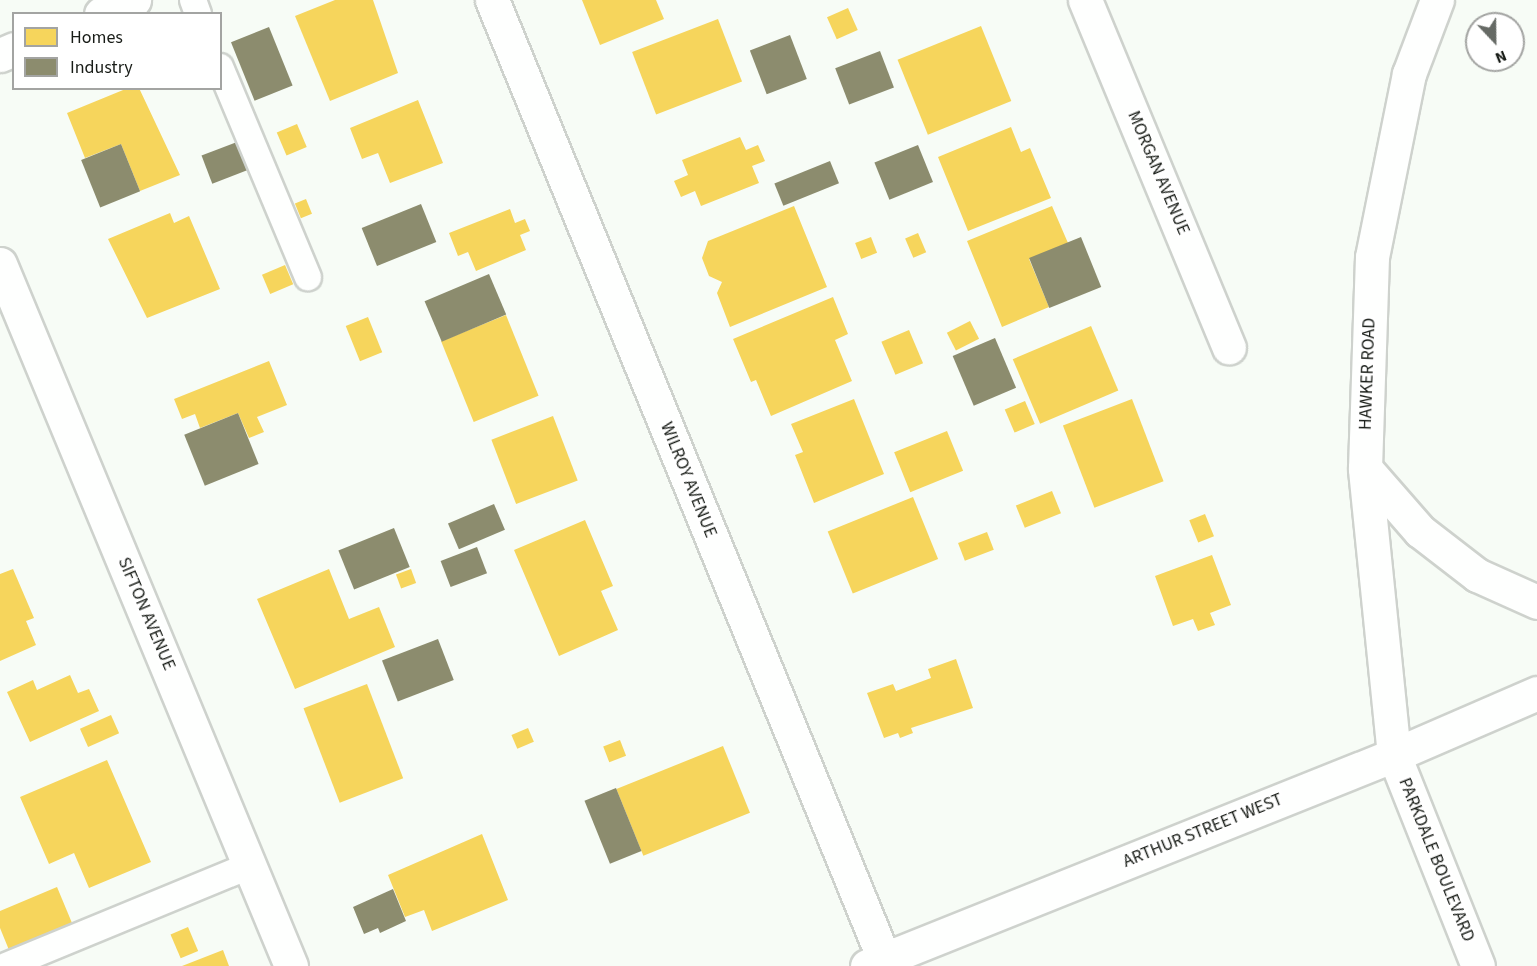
<!DOCTYPE html>
<style>
body{margin:0}
#map{position:relative;width:1537px;height:966px;overflow:hidden;background:#f7fcf6;font-family:"Source Sans 3",sans-serif}
div>[style]{position:absolute}
.homes>*{inset:0;background:#f6d55c;transform-origin:0 0}
.industry>*{inset:0;background:#8c8c6e;transform-origin:0 0}
.roads{filter:drop-shadow(2px 0 #ced2cd) drop-shadow(-2px 0 #ced2cd) drop-shadow(0 2px #ced2cd) drop-shadow(0 -2px #ced2cd)}
.service>*{height:26px;margin:-13px;padding:0 13px;transform-origin:13px;border-radius:13px;background:#fefffe}
.minor>*{height:33px;margin:-16.5px;padding:0 16.5px;transform-origin:16.5px;border-radius:16.5px;background:#fefffe}
.tertiary>*{height:33px;margin:-16.5px;padding:0 16.5px;transform-origin:16.5px;border-radius:16.5px;background:#fefffe}
.secondary>*{height:33px;margin:-16.5px;padding:0 16.5px;transform-origin:16.5px;border-radius:16.5px;background:#fefffe}
span{translate:-50% -50%;white-space:nowrap;text-align:center;line-height:1.15;-webkit-text-stroke:6px #fff;paint-order:stroke}
.street-label{font-size:18px;color:#181c17}
.legend{position:absolute;left:12px;top:12px;width:210px;height:78px;box-sizing:border-box;background:#fff;border:2px solid #a3a4a2;margin:0;padding:8px 10px;list-style:none;font-size:18px;color:#181c17}
.legend li{display:flex;align-items:center;gap:12px;height:30px}
.legend b{width:30px;border:2px solid #a3a4a2}
.north{position:absolute;left:1465px;top:12px;width:60px;height:60px;box-sizing:border-box;background:#fff;border:2px solid #a3a4a2;border-radius:50%;rotate:158deg;font-size:16px;font-weight:700;line-height:24px;text-align:center;color:#181c17}
.north::after{content:'';display:block;margin:auto;width:21px;height:27px;background:#666a65;clip-path:polygon(50% 0,100% 100%,50% 72%,0 100%)}
</style>
<div id="map">
<div class="homes">
<div style="clip-path:polygon(335px 0,373px 0,398px 73px,330px 101px,295px 16px)"></div>
<div style="clip-path:polygon(582px 0,656px 0,664px 19px,600px 45px)"></div>
<div style="left:848px;top:8px;width:24px;height:23px;rotate:66deg"></div>
<div style="left:718px;top:19px;width:67px;height:92px;rotate:69deg"></div>
<div style="left:981px;top:26px;width:81px;height:90px;rotate:68deg"></div>
<div style="clip-path:polygon(128px 88px,139px 88px,180px 175px,140px 191px,121px 144px,85px 158px,67px 113px)"></div>
<div style="clip-path:polygon(418px 100px,443px 163px,390px 183px,378px 153px,362px 159px,350px 128px)"></div>
<div style="left:297px;top:124px;width:25px;height:22px;rotate:67deg"></div>
<div style="clip-path:polygon(1011px 127px,1021px 152px,1030px 148px,1051px 198px,968px 231px,938px 157px)"></div>
<div style="clip-path:polygon(740px 137px,746px 150px,758px 145px,765px 161px,752px 166px,759px 183px,701px 206px,695px 191px,681px 197px,674px 181px,688px 175px,682px 160px)"></div>
<div style="left:306px;top:199px;width:16px;height:12px;rotate:68deg"></div>
<div style="clip-path:polygon(794px 206px,827px 287px,730px 327px,717px 293px,722px 282px,709px 276px,702px 258px,708px 241px)"></div>
<div style="clip-path:polygon(1052px 206px,1068px 243px,1029px 259px,1049px 307px,1002px 327px,967px 241px)"></div>
<div style="clip-path:polygon(510px 209px,515px 223px,525px 219px,530px 231px,520px 235px,526px 250px,476px 271px,468px 252px,458px 256px,449px 233px)"></div>
<div style="clip-path:polygon(170px 213px,174px 223px,189px 216px,220px 289px,147px 318px,108px 239px)"></div>
<div style="left:918px;top:233px;width:21px;height:14px;rotate:67deg"></div>
<div style="left:871px;top:237px;width:17px;height:17px;rotate:69deg"></div>
<div style="left:285px;top:265px;width:21px;height:25px;rotate:67deg"></div>
<div style="clip-path:polygon(833px 297px,848px 334px,835px 340px,852px 381px,771px 416px,756px 380px,751px 382px,733px 339px)"></div>
<div style="left:506px;top:315px;width:87px;height:70px;rotate:68deg"></div>
<div style="left:368px;top:317px;width:38px;height:24px;rotate:68deg"></div>
<div style="left:970px;top:321px;width:20px;height:26px;rotate:63deg"></div>
<div style="left:1091px;top:326px;width:70px;height:85px;rotate:67deg"></div>
<div style="left:909px;top:330px;width:36px;height:30px;rotate:67deg"></div>
<div style="clip-path:polygon(269px 361px,287px 405px,257px 417px,264px 432px,249px 438px,238px 413px,200px 428px,195px 414px,182px 419px,174px 399px)"></div>
<div style="clip-path:polygon(854px 399px,884px 474px,814px 503px,795px 455px,803px 452px,791px 424px)"></div>
<div style="left:1132px;top:399px;width:88px;height:74px;rotate:69deg"></div>
<div style="left:1025px;top:401px;width:25px;height:22px;rotate:67deg"></div>
<div style="left:553px;top:416px;width:69px;height:66px;rotate:69deg"></div>
<div style="left:947px;top:431px;width:43px;height:57px;rotate:68deg"></div>
<div style="left:1052px;top:491px;width:24px;height:39px;rotate:68deg"></div>
<div style="left:913px;top:497px;width:67px;height:92px;rotate:68deg"></div>
<div style="left:1205px;top:514px;width:24px;height:17px;rotate:68deg"></div>
<div style="clip-path:polygon(585px 520px,613px 586px,601px 591px,618px 630px,559px 656px,514px 550px)"></div>
<div style="left:987px;top:532px;width:19px;height:31px;rotate:69deg"></div>
<div style="clip-path:polygon(1212px 555px,1231px 605px,1210px 613px,1215px 625px,1198px 631px,1193px 619px,1173px 626px,1155px 576px)"></div>
<div style="clip-path:polygon(13px 569px,34px 618px,26px 621px,36px 645px,0 661px,0 574px)"></div>
<div style="clip-path:polygon(329px 569px,349px 619px,379px 607px,395px 647px,295px 689px,257px 599px)"></div>
<div style="left:411px;top:569px;width:15px;height:16px;rotate:70deg"></div>
<div style="clip-path:polygon(956px 659px,973px 708px,911px 728px,913px 733px,900px 738px,898px 733px,884px 738px,867px 693px,893px 684px,896px 691px,931px 678px,928px 669px)"></div>
<div style="clip-path:polygon(70px 675px,78px 693px,89px 689px,99px 711px,30px 742px,7px 692px,33px 680px,37px 690px)"></div>
<div style="left:367px;top:684px;width:101px;height:68px;rotate:69deg"></div>
<div style="left:111px;top:715px;width:20px;height:34px;rotate:66deg"></div>
<div style="left:528px;top:728px;width:15px;height:18px;rotate:67deg"></div>
<div style="left:620px;top:740px;width:17px;height:18px;rotate:69deg"></div>
<div style="left:723px;top:746px;width:72px;height:115px;rotate:68deg"></div>
<div style="clip-path:polygon(107px 760px,151px 862px,89px 888px,74px 853px,49px 864px,20px 797px)"></div>
<div style="clip-path:polygon(482px 834px,508px 900px,432px 931px,424px 910px,405px 917px,388px 875px)"></div>
<div style="clip-path:polygon(57px 887px,72px 923px,9px 950px,0 928px,0 911px)"></div>
<div style="left:188px;top:927px;width:26px;height:19px;rotate:67deg"></div>
<div style="clip-path:polygon(223px 950px,229px 966px,182px 966px)"></div>
</div>
<div class="industry">
<div style="left:269px;top:27px;width:63px;height:41px;rotate:68deg"></div>
<div style="left:790px;top:35px;width:47px;height:43px;rotate:69deg"></div>
<div style="left:880px;top:51px;width:39px;height:48px;rotate:69deg"></div>
<div style="left:237px;top:142px;width:30px;height:38px;rotate:69deg"></div>
<div style="left:121px;top:144px;width:51px;height:43px;rotate:68deg"></div>
<div style="left:918px;top:145px;width:40px;height:47px;rotate:68deg"></div>
<div style="left:830px;top:161px;width:24px;height:60px;rotate:68deg"></div>
<div style="left:421px;top:204px;width:41px;height:64px;rotate:68deg"></div>
<div style="left:1081px;top:237px;width:54px;height:56px;rotate:68deg"></div>
<div style="left:489px;top:274px;width:44px;height:70px;rotate:67deg"></div>
<div style="left:995px;top:338px;width:54px;height:46px;rotate:67deg"></div>
<div style="left:238px;top:413px;width:55px;height:58px;rotate:68deg"></div>
<div style="left:494px;top:504px;width:28px;height:50px;rotate:67deg"></div>
<div style="left:394px;top:528px;width:42px;height:60px;rotate:68deg"></div>
<div style="left:477px;top:547px;width:28px;height:39px;rotate:69deg"></div>
<div style="left:438px;top:639px;width:44px;height:60px;rotate:69deg"></div>
<div style="left:616px;top:788px;width:68px;height:34px;rotate:68deg"></div>
<div style="clip-path:polygon(393px 889px,406px 921px,380px 933px,378px 928px,364px 934px,353px 907px)"></div>
</div>
<div class="roads">
<div class="service">
<div style="left:193px;top:0;width:15px;rotate:70deg"></div>
<div style="left:220px;top:67px;width:228px;rotate:67.3deg"></div>
<div style="left:6px;top:966px;width:265px;rotate:-22.4deg"></div>
</div>
<div class="minor">
<div style="left:492px;top:0;width:1036px;rotate:67.77deg"></div>
<div style="left:1085px;top:0;width:376px;rotate:67.5deg"></div>
<div style="left:101px;top:14px;width:36px;rotate:-23deg"></div>
<div style="left:0;top:55px;width:15px;rotate:-23deg"></div>
<div style="left:0;top:264px;width:760px;rotate:67.48deg"></div>
<div style="left:1394px;top:755px;width:288px;rotate:-95.8deg"></div>
<div style="left:1365px;top:468px;width:211px;rotate:-88.1deg"></div>
<div style="left:1372px;top:257px;width:187px;rotate:-78.6deg"></div>
<div style="left:1409px;top:74px;width:79px;rotate:-69.3deg"></div>
</div>
<div class="tertiary">
<div style="left:1394px;top:755px;width:227px;rotate:68.3deg"></div>
</div>
<div class="secondary">
<div style="left:1365px;top:468px;width:84px;rotate:48.9deg"></div>
<div style="left:1420px;top:531px;width:72px;rotate:37.7deg"></div>
<div style="left:1477px;top:575px;width:66px;rotate:24.2deg"></div>
<div style="left:867px;top:966px;width:568px;rotate:-21.82deg"></div>
<div style="left:1394px;top:755px;width:156px;rotate:-23.4deg"></div>
</div>
</div>
<div class="street-label">
<span style="left:1158px;top:173px;rotate:67deg">MORGAN AVENUE</span>
<span style="left:1368px;top:374px;rotate:-88deg">HAWKER ROAD</span>
<span style="left:688px;top:480px;rotate:68deg">WILROY AVENUE</span>
<span style="left:146px;top:614px;rotate:67deg">SIFTON AVENUE</span>
<span style="left:1203px;top:831px;rotate:-22deg">ARTHUR STREET WEST</span>
<span style="left:1436px;top:860px;rotate:68deg">PARKDALE BOULEVARD</span>
</div>
<ul class="legend">
<li><b style="height:16px;background:#f6d55c"></b>Homes</li>
<li><b style="height:16px;background:#8c8c6e"></b>Industry</li>
</ul>
<div class="north">N</div>
</div>
